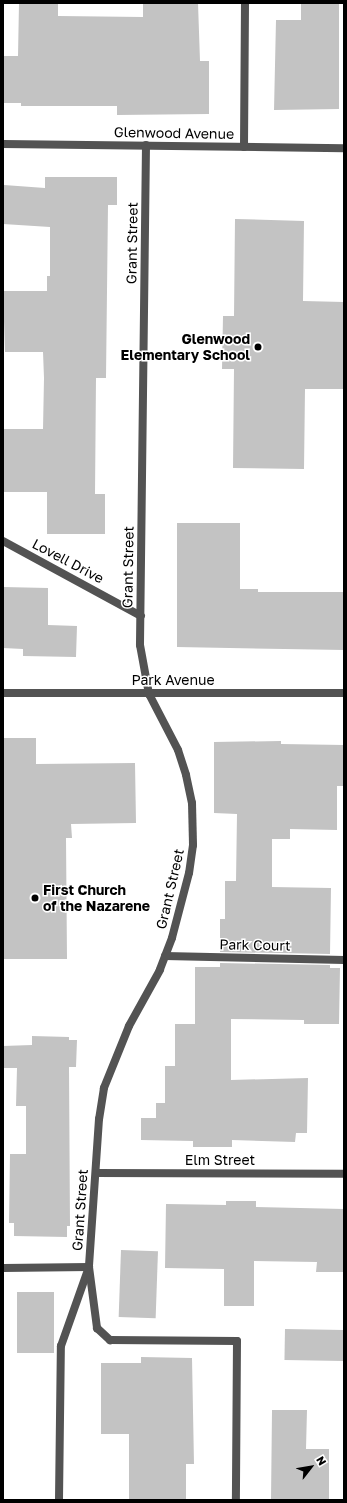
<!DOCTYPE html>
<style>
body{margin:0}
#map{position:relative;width:347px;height:1503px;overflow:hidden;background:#fff;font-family:"Golos Text",sans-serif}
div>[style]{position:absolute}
.building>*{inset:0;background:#c3c3c3;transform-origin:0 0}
.service>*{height:8px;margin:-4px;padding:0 4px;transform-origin:4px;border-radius:4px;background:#535353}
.minor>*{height:8px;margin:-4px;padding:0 4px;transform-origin:4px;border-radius:4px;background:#535353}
.dots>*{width:11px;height:11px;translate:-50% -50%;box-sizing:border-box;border:2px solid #fff;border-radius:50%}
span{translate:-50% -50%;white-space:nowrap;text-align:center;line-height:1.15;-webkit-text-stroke:3px #fff;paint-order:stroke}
.street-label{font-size:14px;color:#000}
.poi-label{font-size:14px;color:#000;font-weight:700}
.right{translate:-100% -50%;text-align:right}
.left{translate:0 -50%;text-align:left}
.frame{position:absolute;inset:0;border:4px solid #000;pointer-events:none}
.north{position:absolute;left:291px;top:1447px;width:40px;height:40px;-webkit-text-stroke:3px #fff;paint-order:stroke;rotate:59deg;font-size:11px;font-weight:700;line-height:16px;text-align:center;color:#000}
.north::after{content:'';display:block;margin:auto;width:14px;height:18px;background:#000;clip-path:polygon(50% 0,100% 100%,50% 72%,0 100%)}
</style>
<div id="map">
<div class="building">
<div style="clip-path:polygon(19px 3px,58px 3px,58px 16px,143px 17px,143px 3px,198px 3px,200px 61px,209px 61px,209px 114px,117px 115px,117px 106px,21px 106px,21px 103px,3px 103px,3px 56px,18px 56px)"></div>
<div style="clip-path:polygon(301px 3px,339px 3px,339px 109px,274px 110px,276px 20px,301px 20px)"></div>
<div style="clip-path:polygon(45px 177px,117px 177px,117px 205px,108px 205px,106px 378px,96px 378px,95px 494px,105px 494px,105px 534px,47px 534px,47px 492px,3px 492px,3px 429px,43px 429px,44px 378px,43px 352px,5px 352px,3px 291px,47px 291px,47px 276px,50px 276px,50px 227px,3px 224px,4px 185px,45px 188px)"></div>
<div style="clip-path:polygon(235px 219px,304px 221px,303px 301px,344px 302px,344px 389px,305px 389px,304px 469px,233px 468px,234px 369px,222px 369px,223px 316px,234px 316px)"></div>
<div style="clip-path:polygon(177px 523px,240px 523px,240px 589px,258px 589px,258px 592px,344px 592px,344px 650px,177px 647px)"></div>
<div style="clip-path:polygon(3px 587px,48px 588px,48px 625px,77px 626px,76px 657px,23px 656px,23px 649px,3px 648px)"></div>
<div style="clip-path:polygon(3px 738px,36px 738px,36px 764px,135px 763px,136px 823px,71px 824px,72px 838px,66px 838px,67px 959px,3px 959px)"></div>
<div style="clip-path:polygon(281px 741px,281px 744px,344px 745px,344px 786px,337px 786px,337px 830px,290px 829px,290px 839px,272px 839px,272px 887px,331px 888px,330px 954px,220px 952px,220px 919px,225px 919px,225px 881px,236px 881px,237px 814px,214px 813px,214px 742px)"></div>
<div style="clip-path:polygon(220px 963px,330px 965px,330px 968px,340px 968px,339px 1024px,304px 1024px,304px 1020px,231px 1019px,231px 1080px,308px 1078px,307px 1133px,296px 1133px,295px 1142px,232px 1140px,232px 1147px,193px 1147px,193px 1141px,141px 1140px,141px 1118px,156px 1118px,156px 1103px,165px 1103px,165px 1066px,175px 1066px,175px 1024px,195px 1024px,195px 967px,220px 967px)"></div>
<div style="clip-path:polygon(32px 1036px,69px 1037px,69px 1040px,77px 1040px,76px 1067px,69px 1067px,70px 1226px,67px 1226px,67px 1237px,14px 1236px,14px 1223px,9px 1223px,10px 1154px,26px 1154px,26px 1106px,16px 1106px,17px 1068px,3px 1068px,3px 1046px,32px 1045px)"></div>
<div style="clip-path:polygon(226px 1201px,256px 1201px,256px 1207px,344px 1209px,344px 1272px,316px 1272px,317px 1262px,254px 1261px,254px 1306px,224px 1306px,224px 1269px,165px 1268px,166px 1204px,226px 1205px)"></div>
<div style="left:121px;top:1250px;width:37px;height:67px;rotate:2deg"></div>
<div style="left:17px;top:1292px;width:37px;height:61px"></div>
<div style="left:285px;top:1329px;width:59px;height:31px;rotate:1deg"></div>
<div style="clip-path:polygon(141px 1357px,192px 1358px,194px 1464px,186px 1464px,186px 1500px,129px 1500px,129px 1434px,101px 1434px,101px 1363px,141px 1363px)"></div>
<div style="clip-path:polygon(272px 1410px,307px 1410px,306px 1449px,329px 1449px,329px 1500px,271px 1500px)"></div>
</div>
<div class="service">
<div style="left:165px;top:956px;width:179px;rotate:1.3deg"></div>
<div style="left:59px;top:1500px;width:154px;rotate:-89.3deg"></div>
<div style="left:61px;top:1346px;width:84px;rotate:-70.5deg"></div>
</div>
<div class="minor">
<div style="left:3px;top:144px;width:341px;rotate:0.7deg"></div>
<div style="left:146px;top:145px;width:500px;rotate:90.69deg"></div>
<div style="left:140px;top:645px;width:50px;rotate:79.6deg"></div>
<div style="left:149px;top:694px;width:63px;rotate:62.6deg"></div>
<div style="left:178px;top:750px;width:26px;rotate:72deg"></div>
<div style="left:186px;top:775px;width:29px;rotate:78deg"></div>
<div style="left:192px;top:803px;width:42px;rotate:88.6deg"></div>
<div style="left:193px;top:845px;width:28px;rotate:98deg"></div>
<div style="left:189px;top:873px;width:67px;rotate:104.7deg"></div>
<div style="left:172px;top:938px;width:34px;rotate:111deg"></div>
<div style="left:160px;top:970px;width:64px;rotate:119deg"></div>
<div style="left:129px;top:1026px;width:67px;rotate:112deg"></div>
<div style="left:104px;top:1088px;width:31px;rotate:99deg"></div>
<div style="left:99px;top:1119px;width:148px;rotate:93.9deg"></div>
<div style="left:89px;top:1267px;width:62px;rotate:82.5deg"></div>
<div style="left:97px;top:1328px;width:18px;rotate:43deg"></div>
<div style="left:110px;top:1340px;width:127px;rotate:0.5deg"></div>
<div style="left:237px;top:1341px;width:159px;rotate:90.4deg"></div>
<div style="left:244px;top:147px;width:144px;rotate:-89.6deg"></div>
<div style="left:3px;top:541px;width:157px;rotate:28.5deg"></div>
<div style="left:3px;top:693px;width:341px"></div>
<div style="left:96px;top:1173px;width:248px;rotate:0.2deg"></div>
<div style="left:3px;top:1268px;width:86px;rotate:-0.7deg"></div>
</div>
<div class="dots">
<div style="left:258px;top:347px;background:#000"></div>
<div style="left:35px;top:898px;background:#000"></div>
</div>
<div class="street-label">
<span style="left:174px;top:133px;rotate:1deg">Glenwood Avenue</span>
<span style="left:132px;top:243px;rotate:-89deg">Grant Street</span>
<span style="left:68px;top:561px;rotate:28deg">Lovell Drive</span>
<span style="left:128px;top:567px;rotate:-89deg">Grant Street</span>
<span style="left:173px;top:680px">Park Avenue</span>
<span style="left:170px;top:889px;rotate:-77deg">Grant Street</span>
<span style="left:255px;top:945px;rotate:1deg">Park Court</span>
<span style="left:220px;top:1160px">Elm Street</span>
<span style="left:80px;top:1210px;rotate:-86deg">Grant Street</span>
</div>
<div class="poi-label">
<span class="right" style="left:250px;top:347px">Glenwood<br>Elementary School</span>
<span class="left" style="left:43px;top:898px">First Church<br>of the Nazarene</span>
</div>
<div class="frame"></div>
<div class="north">N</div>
</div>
